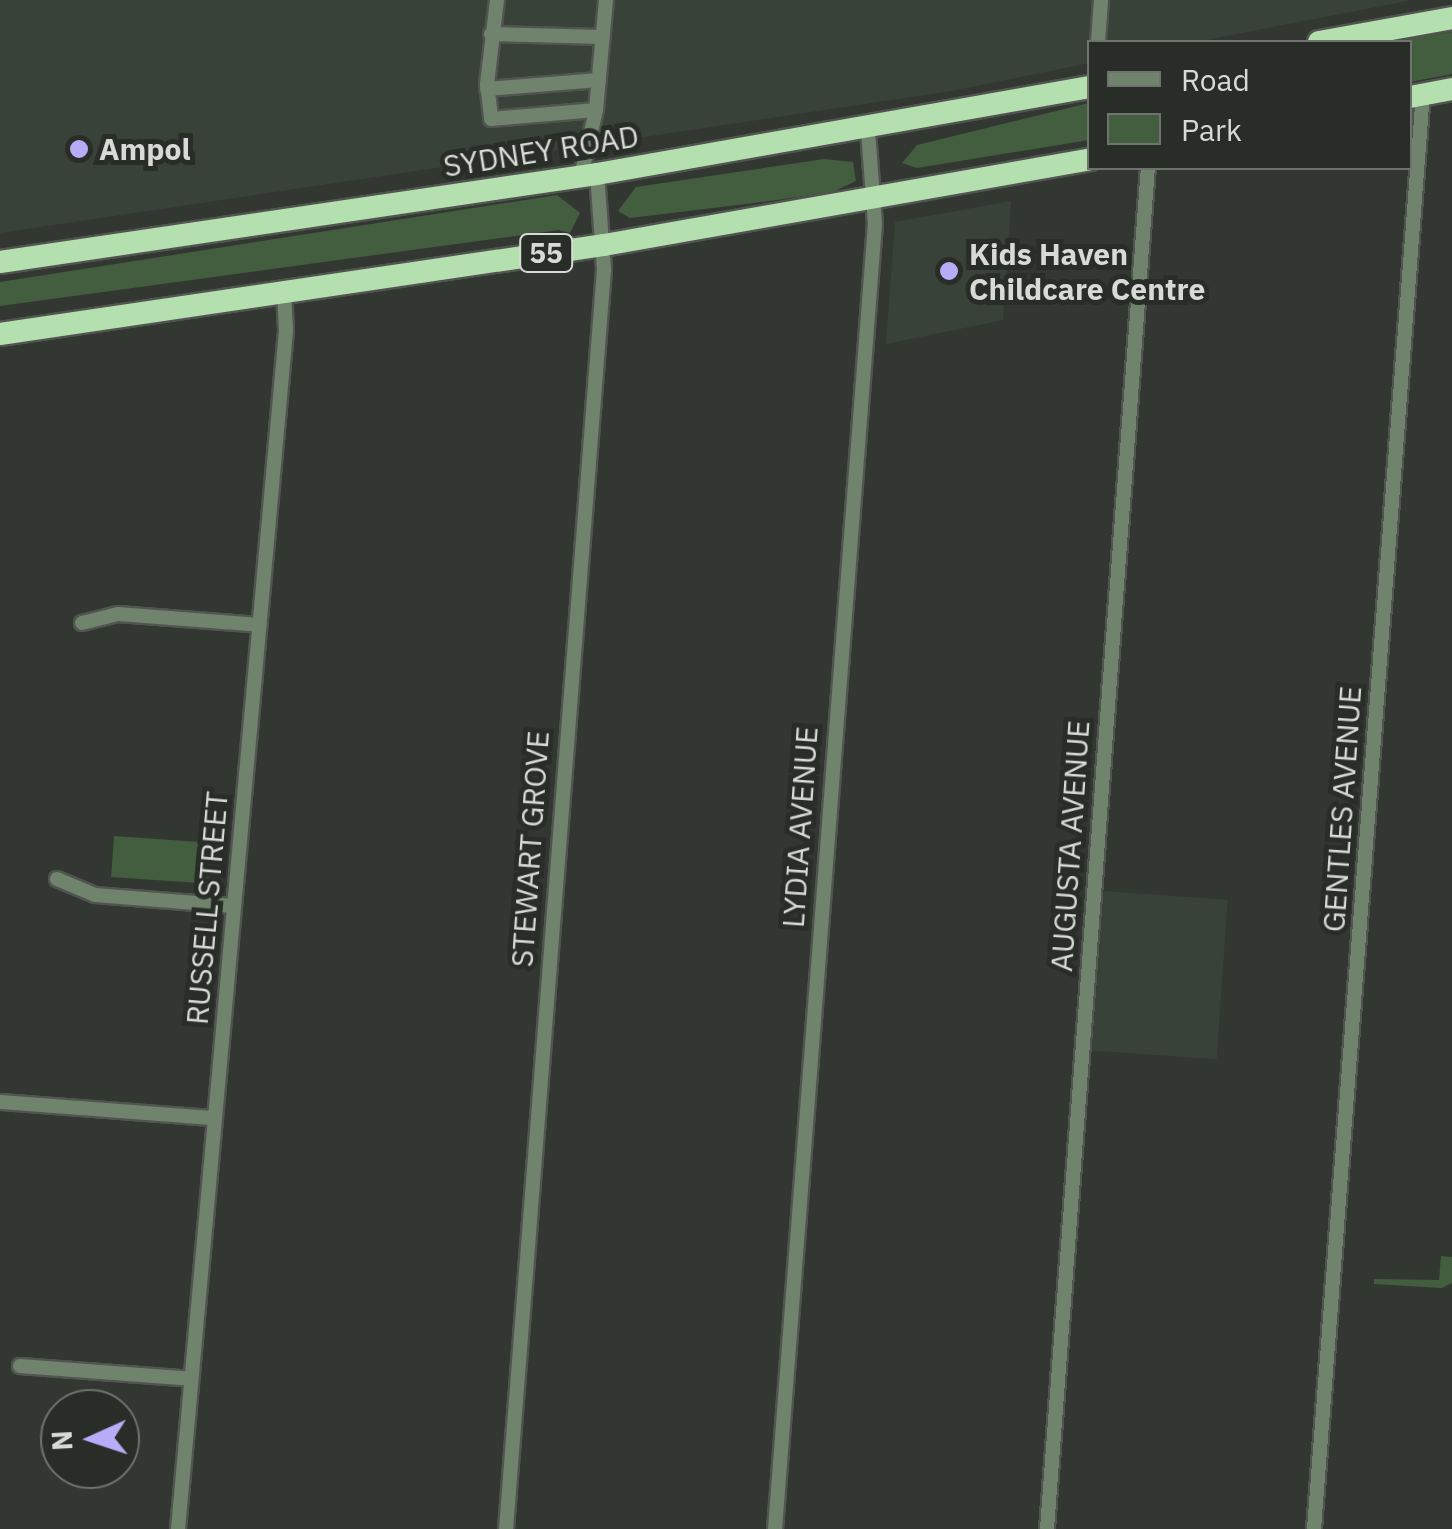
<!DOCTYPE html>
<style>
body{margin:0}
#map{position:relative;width:1452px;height:1529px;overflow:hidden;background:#333732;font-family:"IBM Plex Sans",sans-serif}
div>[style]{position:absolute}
.built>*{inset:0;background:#394238;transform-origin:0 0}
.green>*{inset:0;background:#435e3f;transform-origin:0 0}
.roads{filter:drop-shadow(2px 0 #515450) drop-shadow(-2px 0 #515450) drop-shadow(0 2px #515450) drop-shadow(0 -2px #515450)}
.minor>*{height:14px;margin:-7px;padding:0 7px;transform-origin:7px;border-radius:7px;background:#70836d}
.trunk>*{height:22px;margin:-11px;padding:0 11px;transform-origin:11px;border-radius:11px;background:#b4dfae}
.dots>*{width:28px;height:28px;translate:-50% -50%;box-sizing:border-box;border:5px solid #292d28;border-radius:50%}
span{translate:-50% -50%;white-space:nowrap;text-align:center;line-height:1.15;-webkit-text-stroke:10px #292d28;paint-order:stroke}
.shield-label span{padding:2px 8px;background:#292d28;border:2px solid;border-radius:8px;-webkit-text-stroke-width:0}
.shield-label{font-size:28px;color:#d8dad7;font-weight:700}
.poi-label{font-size:30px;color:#d8dad7;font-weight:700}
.left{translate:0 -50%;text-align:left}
.street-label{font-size:30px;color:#d8dad7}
.legend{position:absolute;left:1087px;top:40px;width:325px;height:130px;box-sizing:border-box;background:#292d28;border:2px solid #6f726e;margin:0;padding:12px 18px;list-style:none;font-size:30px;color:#d8dad7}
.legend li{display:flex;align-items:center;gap:20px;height:50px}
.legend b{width:50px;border:2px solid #6f726e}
.north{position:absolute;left:40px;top:1389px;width:100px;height:100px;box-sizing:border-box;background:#292d28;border:2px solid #6f726e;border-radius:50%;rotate:267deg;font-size:28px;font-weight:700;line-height:40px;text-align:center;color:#d8dad7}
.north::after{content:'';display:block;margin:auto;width:35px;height:45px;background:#b8abf7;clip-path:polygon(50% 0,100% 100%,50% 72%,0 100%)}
</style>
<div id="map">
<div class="built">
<div style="clip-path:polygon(0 0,1412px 0,1196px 42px,1090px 42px,1089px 63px,952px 91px,0 233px)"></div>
<div style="clip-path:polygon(1011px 201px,1003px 320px,886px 344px,895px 222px)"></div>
<div style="left:1103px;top:891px;width:125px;height:160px;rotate:4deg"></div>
</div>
<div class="green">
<div style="clip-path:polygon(1452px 32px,1452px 74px,1410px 82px,1410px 42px,1391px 42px)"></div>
<div style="clip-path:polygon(1089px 103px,1089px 140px,917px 168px,902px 163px,917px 145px)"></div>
<div style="clip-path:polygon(824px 159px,853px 162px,856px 181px,833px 192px,754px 203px,630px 218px,618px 211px,636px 187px)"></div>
<div style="clip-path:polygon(557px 195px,580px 213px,570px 233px,559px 230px,0 306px,0 282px)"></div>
<div style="left:114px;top:836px;width:107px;height:41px;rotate:4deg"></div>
<div style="clip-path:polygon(1441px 1256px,1452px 1257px,1452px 1283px,1442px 1288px,1374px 1284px,1374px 1279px,1439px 1280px)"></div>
</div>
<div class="roads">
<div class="minor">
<div style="left:497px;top:0;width:85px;rotate:96.8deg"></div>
<div style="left:487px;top:84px;width:35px;rotate:83deg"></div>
<div style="left:491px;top:119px;width:105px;rotate:-4.9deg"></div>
<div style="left:491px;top:34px;width:111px;rotate:1.5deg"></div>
<div style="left:1098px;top:42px;width:42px;rotate:-85.9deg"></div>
<div style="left:487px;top:89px;width:112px;rotate:-4.6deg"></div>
<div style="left:581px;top:176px;width:68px;rotate:-77.2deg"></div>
<div style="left:596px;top:110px;width:110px;rotate:-84.8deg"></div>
<div style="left:82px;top:623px;width:37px;rotate:-14deg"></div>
<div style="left:118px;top:614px;width:142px;rotate:4.4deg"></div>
<div style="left:57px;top:879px;width:41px;rotate:22.8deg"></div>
<div style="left:95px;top:895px;width:139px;rotate:4.5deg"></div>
<div style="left:0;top:1102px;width:215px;rotate:4.3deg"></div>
<div style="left:20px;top:1366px;width:171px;rotate:4.3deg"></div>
<div style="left:178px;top:1529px;width:1204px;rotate:-84.85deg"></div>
<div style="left:286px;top:330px;width:38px;rotate:-93deg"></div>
<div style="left:506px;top:1529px;width:1264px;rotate:-85.55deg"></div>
<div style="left:604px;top:269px;width:95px;rotate:-94.2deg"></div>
<div style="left:775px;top:1529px;width:1309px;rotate:-85.62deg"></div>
<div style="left:875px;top:224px;width:94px;rotate:-94.3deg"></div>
<div style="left:1047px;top:1529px;width:1365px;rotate:-85.76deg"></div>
<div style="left:1314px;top:1529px;width:1439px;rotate:-85.66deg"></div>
</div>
<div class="trunk">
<div style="left:1319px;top:42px;width:135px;rotate:-10.2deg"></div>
<div style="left:1410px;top:97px;width:43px;rotate:-10.8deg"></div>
<div style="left:0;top:262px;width:603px;rotate:-8.39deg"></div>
<div style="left:597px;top:174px;width:501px;rotate:-10.01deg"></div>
<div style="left:0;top:334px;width:611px;rotate:-8.38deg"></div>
<div style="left:604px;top:245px;width:494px;rotate:-10deg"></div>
</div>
</div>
<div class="dots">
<div style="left:79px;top:149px;background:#b8abf7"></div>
<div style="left:949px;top:271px;background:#b8abf7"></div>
</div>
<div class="shield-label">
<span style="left:546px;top:253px">55</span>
</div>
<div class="poi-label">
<span class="left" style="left:99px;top:149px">Ampol</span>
<span class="left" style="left:969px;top:271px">Kids Haven<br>Childcare Centre</span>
</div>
<div class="street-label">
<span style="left:541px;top:151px;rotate:-9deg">SYDNEY ROAD</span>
<span style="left:1342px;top:809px;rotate:-86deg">GENTLES AVENUE</span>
<span style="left:800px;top:827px;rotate:-86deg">LYDIA AVENUE</span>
<span style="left:1070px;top:846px;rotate:-86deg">AUGUSTA AVENUE</span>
<span style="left:530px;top:849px;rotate:-86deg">STEWART GROVE</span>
<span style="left:207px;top:908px;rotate:-85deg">RUSSELL STREET</span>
</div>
<ul class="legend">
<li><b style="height:12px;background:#70836d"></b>Road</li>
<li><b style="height:28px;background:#435e3f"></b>Park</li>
</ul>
<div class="north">N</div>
</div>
